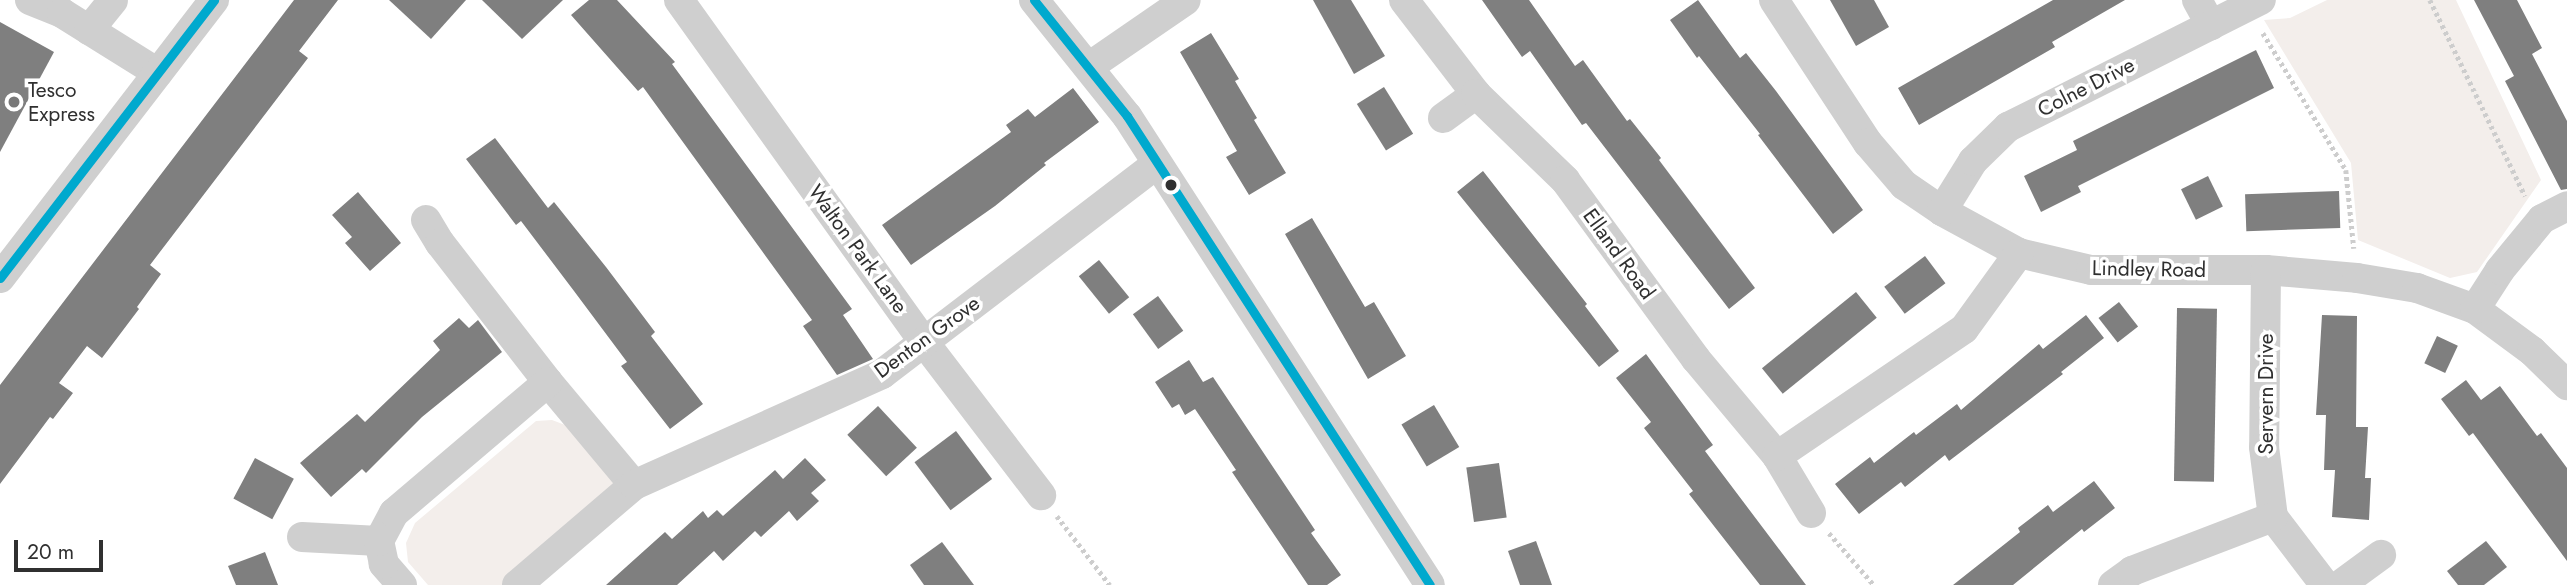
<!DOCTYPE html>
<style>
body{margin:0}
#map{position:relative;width:2567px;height:585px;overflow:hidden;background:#fff;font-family:Jost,sans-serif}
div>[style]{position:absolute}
.green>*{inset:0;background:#f3eeeb}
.building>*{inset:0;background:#7f7f7f;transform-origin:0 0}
.path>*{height:4.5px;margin-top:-2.25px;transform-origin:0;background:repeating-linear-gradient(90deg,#cdcdcd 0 3.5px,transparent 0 7px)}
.minor>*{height:30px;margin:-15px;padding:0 15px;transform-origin:15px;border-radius:15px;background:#cfcfcf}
.bus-1>*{height:9px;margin:-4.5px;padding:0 4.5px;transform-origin:4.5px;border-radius:4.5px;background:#00a9ce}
.dots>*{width:19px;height:19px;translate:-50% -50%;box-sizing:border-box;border:4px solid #fff;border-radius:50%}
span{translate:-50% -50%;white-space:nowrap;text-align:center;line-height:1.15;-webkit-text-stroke:7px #fff;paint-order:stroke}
.street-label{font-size:21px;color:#303030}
.poi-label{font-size:21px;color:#303030}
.left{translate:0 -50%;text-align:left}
.scale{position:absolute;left:14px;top:540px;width:89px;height:32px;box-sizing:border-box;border:4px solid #303030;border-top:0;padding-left:9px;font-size:21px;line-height:24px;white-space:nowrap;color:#303030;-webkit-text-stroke:5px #fff;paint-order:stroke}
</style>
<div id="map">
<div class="green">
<div style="clip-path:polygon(2327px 0,2456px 0,2541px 180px,2477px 272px,2450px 278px,2358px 240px,2351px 163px,2264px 20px,2290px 18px)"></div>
<div style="clip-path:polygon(552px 420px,573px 428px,614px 483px,505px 585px,428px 585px,408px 562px,406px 543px,415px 523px,536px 421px)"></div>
</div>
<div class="building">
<div style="clip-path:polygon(294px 0,338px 0,299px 51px,308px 58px,150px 265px,161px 274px,137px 307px,139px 309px,102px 358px,87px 346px,59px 383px,73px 393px,53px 419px,50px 417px,0 484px,0 385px)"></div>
<div style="clip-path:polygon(389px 0,466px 0,431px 39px)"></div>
<div style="clip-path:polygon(482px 0,563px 0,522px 39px)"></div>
<div style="clip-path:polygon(589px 0,617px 0,675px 62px,672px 64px,852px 309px,843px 315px,873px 359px,837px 375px,803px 326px,812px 320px,643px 87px,638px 91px,571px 15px)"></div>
<div style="clip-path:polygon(1313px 0,1351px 0,1385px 56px,1354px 74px)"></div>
<div style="clip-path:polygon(1482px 0,1529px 0,1575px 66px,1583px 60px,1627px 121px,1630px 119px,1661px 158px,1659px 160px,1755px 288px,1729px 309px,1586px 123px,1582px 125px,1530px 51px,1522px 57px)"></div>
<div style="clip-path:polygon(1698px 0,1740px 58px,1746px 53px,1776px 91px,1863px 210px,1833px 234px,1758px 135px,1760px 134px,1699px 56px,1697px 58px,1670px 20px)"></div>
<div style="clip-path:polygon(1830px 0,1874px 0,1889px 27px,1856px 46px)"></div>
<div style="clip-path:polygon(2053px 0,2125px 0,2052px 42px,2055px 47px,1919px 125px,1898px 88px)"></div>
<div style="clip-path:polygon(2474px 0,2517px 0,2542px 48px,2532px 54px,2567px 121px,2567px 189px,2561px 190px,2505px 81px,2514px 76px)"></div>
<div style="clip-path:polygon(0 22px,54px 52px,0 152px)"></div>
<div style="clip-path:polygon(1211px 33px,1239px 79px,1235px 81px,1257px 118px,1254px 120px,1286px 173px,1249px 195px,1226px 157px,1237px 151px,1180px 52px)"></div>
<div style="clip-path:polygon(2256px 50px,2274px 88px,2078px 186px,2081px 192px,2041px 212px,2024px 176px,2077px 150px,2073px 141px)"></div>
<div style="left:1384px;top:87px;width:55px;height:32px;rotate:58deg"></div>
<div style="clip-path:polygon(1073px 88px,1099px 122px,1044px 163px,1046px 165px,995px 206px,911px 265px,882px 225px,1011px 132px,1006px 125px,1028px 109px,1035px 117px)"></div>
<div style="clip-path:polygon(495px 138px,548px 208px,554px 202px,606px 267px,655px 332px,651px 336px,703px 404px,670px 429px,621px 366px,627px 362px,574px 291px,521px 221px,516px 225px,466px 159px)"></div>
<div style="clip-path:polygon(1483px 171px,1587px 304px,1585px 306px,1619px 351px,1599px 367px,1457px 192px)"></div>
<div style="left:2208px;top:176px;width:34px;height:30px;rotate:64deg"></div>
<div style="left:2339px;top:191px;width:37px;height:94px;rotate:88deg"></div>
<div style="clip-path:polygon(358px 192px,401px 243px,370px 271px,345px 243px,352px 237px,332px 215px)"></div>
<div style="clip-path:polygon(1312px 218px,1365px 307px,1374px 302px,1406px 356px,1368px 379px,1285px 234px)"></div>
<div style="left:1925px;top:256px;width:34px;height:51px;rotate:53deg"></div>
<div style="left:1099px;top:260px;width:48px;height:26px;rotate:51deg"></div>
<div style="left:1856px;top:292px;width:33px;height:121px;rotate:51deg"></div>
<div style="left:1158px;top:296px;width:43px;height:31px;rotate:54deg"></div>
<div style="left:2119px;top:302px;width:31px;height:26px;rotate:52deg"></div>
<div style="left:2177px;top:308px;width:40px;height:173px;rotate:1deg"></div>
<div style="clip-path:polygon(2086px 315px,2104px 338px,2061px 372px,2063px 374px,1949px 461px,1945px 455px,1905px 487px,1901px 482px,1859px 514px,1835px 484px,1870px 457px,1874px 463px,1914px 432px,1916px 435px,1957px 404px,1961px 410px,2039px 344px,2043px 349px)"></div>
<div style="clip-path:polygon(2322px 315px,2357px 316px,2356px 427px,2368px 427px,2365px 478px,2371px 478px,2369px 520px,2332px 517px,2335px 470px,2324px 470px,2326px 415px,2316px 415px)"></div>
<div style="clip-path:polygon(459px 318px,469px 328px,478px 320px,502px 352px,422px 417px,366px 473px,362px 469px,331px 497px,300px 463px,357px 414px,365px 422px,440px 350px,433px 341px)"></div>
<div style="left:2437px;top:336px;width:23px;height:30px;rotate:25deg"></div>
<div style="clip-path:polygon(1646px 354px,1713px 445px,1705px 451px,1806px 585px,1760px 585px,1689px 494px,1693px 491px,1644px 428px,1651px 422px,1616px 378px)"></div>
<div style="clip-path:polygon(1189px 360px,1203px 382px,1213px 377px,1315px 530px,1311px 533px,1341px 575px,1327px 585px,1308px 585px,1232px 472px,1236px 470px,1195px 409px,1185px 415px,1179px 404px,1172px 408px,1155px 382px)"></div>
<div style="clip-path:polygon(2466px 380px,2481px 400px,2500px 386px,2537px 436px,2541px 433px,2567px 468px,2567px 561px,2473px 433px,2469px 436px,2441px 399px)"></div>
<div style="left:1434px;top:405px;width:49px;height:38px;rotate:59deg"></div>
<div style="left:878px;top:406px;width:57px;height:42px;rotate:47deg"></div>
<div style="left:956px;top:431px;width:60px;height:52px;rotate:53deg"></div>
<div style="left:255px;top:458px;width:44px;height:46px;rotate:28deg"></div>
<div style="clip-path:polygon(805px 458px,826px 480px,811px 493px,819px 501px,797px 521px,789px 511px,761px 537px,755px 531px,723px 561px,714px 551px,677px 585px,606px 585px,665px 532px,672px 539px,703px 511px,708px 518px,717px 510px,723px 516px,775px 470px,783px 479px)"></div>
<div style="left:1499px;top:463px;width:55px;height:33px;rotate:82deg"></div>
<div style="clip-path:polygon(2094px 481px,2115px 508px,2084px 532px,2082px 529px,2013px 585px,1953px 585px,2020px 532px,2018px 528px,2048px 505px,2053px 512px)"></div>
<div style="clip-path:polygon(1536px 541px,1552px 585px,1520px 585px,1508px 551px)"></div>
<div style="clip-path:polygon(2486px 541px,2507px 567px,2484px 585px,2458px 585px,2447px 571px)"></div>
<div style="clip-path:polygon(942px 542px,974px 585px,924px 585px,910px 565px)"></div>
<div style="clip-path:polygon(265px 552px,278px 585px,236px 585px,228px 566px)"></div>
</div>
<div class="path">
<div style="left:2430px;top:0;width:218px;rotate:64.1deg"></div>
<div style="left:2263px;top:33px;width:160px;rotate:58.8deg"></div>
<div style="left:2346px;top:170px;width:79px;rotate:84.2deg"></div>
<div style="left:1057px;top:516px;width:87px;rotate:52.5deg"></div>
<div style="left:1829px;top:533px;width:69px;rotate:49.1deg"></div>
</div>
<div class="minor">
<div style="left:30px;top:0;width:35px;rotate:22deg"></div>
<div style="left:62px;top:13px;width:113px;rotate:32deg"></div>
<div style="left:679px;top:0;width:421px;rotate:54.4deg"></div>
<div style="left:924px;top:342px;width:193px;rotate:52.6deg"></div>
<div style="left:1034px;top:0;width:149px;rotate:51.3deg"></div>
<div style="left:1127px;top:116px;width:558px;rotate:57.14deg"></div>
<div style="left:1404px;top:0;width:118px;rotate:52.5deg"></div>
<div style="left:1774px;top:0;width:171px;rotate:56.7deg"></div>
<div style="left:1868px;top:143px;width:55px;rotate:49.4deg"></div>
<div style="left:1904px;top:185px;width:46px;rotate:34.4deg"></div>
<div style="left:1942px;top:211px;width:88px;rotate:28.6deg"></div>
<div style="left:2019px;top:253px;width:74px;rotate:13.3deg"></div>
<div style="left:2091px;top:270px;width:175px"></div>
<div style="left:2266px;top:270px;width:91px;rotate:5deg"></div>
<div style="left:2357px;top:278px;width:61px;rotate:9.5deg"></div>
<div style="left:2417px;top:288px;width:62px;rotate:19.9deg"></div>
<div style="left:2475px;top:309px;width:71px;rotate:36.4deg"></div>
<div style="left:2532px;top:351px;width:49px;rotate:44.2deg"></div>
<div style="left:2197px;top:0;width:29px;rotate:61deg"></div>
<div style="left:89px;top:30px;width:38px;rotate:-51deg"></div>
<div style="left:1090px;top:66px;width:116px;rotate:-34.5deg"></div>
<div style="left:1443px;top:118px;width:41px;rotate:-36deg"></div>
<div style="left:1476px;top:94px;width:124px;rotate:44deg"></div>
<div style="left:1565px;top:180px;width:222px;rotate:53.8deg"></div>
<div style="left:1696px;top:359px;width:126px;rotate:50.1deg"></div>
<div style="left:1942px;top:211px;width:59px;rotate:-58.2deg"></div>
<div style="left:1973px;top:161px;width:49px;rotate:-44.2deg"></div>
<div style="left:2008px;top:127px;width:283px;rotate:-26.7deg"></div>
<div style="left:426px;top:220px;width:27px;rotate:59deg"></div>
<div style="left:440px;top:243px;width:176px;rotate:52.2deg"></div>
<div style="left:548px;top:382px;width:134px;rotate:50.1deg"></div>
<div style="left:2266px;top:270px;width:177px;rotate:90.6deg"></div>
<div style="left:2264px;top:447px;width:71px;rotate:82.7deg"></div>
<div style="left:2273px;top:517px;width:86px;rotate:52.6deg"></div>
<div style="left:0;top:278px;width:351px;rotate:-52.4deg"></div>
<div style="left:2475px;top:309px;width:46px;rotate:-57.3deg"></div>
<div style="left:2500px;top:270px;width:66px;rotate:-50.5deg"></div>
<div style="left:2542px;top:219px;width:28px;rotate:-27deg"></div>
<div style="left:1811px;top:513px;width:66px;rotate:-120.8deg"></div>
<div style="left:1777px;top:456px;width:226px;rotate:-34.2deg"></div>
<div style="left:1964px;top:329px;width:94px;rotate:-54.1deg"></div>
<div style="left:302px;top:537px;width:77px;rotate:3deg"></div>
<div style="left:402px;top:585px;width:28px;rotate:-131deg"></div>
<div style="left:384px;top:564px;width:24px;rotate:-102deg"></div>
<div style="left:379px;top:541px;width:32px;rotate:-62deg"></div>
<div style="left:394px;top:513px;width:202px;rotate:-40.4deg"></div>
<div style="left:517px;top:585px;width:154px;rotate:-40.5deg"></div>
<div style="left:634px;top:485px;width:272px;rotate:-24.1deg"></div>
<div style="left:882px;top:374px;width:346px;rotate:-37.4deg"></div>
<div style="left:2113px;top:585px;width:24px;rotate:-36deg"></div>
<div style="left:2132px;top:571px;width:151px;rotate:-21deg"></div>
<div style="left:2340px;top:585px;width:51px;rotate:-36.2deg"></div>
</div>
<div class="bus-1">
<div style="left:1034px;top:0;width:149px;rotate:51.3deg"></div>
<div style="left:1127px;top:116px;width:558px;rotate:57.14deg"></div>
<div style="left:0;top:278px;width:351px;rotate:-52.4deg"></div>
</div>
<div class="dots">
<div style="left:14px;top:102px;background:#787878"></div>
<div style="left:1171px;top:185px;background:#303030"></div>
</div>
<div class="street-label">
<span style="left:2086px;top:87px;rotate:-27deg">Colne Drive</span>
<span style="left:858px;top:249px;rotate:54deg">Walton Park Lane</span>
<span style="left:1619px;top:254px;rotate:54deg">Elland Road</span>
<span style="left:2149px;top:269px;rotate:1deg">Lindley Road</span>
<span style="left:927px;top:337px;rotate:-36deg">Denton Grove</span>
<span style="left:2266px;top:394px;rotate:-90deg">Servern Drive</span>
</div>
<div class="poi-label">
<span class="left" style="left:28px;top:102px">Tesco<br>Express</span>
</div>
<div class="scale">20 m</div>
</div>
